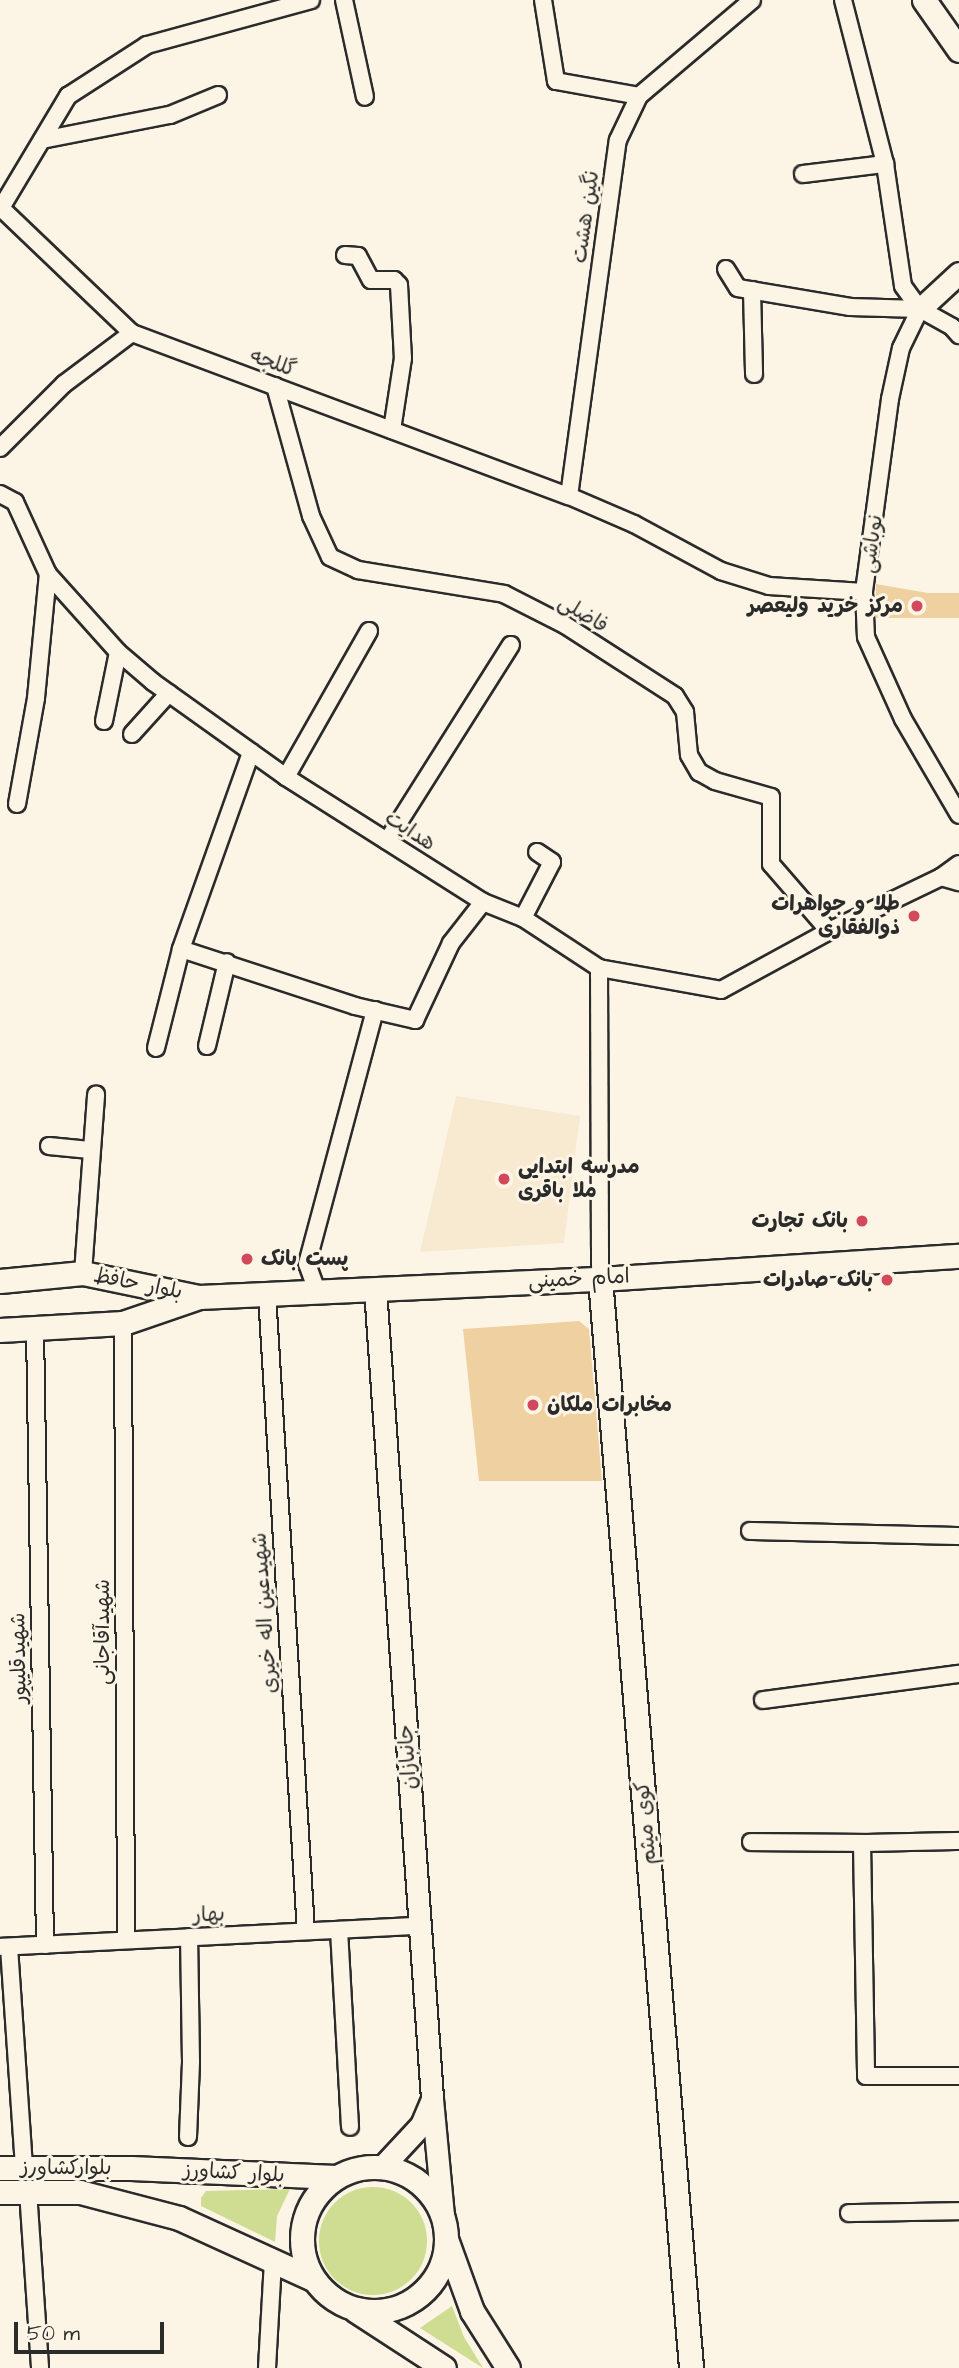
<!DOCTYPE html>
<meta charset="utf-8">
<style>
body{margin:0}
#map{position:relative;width:959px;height:2368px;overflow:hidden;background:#fcf5e5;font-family:"Architects Daughter","Playpen Sans Arabic",sans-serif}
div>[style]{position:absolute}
.built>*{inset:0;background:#f8ead1}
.green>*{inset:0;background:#cedd91}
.round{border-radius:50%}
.building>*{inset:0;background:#efd0a1}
.roads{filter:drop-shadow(2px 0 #2b2b2b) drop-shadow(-2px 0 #2b2b2b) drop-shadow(0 2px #2b2b2b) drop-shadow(0 -2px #2b2b2b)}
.minor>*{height:16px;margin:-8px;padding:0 8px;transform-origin:8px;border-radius:8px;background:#fcf5e5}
.tertiary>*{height:21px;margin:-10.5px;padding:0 10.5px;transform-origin:10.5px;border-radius:10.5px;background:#fcf5e5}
.secondary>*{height:23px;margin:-11.5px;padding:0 11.5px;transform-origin:11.5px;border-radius:11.5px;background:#fcf5e5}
.secondary>.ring{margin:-11.5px;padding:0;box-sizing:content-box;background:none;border:23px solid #fcf5e5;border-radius:50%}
.dots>*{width:19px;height:19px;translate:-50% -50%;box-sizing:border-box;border:4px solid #fcf5e5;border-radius:50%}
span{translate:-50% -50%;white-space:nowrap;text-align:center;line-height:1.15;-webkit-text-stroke:6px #fcf5e5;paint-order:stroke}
.street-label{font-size:21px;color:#2b2b2b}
.poi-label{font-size:21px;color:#2b2b2b;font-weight:700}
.right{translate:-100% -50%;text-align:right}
.left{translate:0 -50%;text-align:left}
.scale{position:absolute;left:14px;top:2322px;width:150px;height:32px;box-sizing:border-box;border:4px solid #2b2b2b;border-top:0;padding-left:9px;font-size:21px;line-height:24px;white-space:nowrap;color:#2b2b2b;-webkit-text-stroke:5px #fcf5e5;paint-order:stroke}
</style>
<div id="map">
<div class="built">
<div style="clip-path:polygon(456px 1096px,580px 1116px,564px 1243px,420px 1252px)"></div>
</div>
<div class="green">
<div class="round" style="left:319px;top:2187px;width:108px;height:108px"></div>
<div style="clip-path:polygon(290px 2189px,277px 2216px,275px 2242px,201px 2206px,201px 2198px,206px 2191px)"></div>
<div style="clip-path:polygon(452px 2306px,464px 2337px,483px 2368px,420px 2328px)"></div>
</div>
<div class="building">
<div style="clip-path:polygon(876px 584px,928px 593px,959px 593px,959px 618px,876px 618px)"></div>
<div style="clip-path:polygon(579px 1321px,589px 1329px,602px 1481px,479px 1481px,463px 1329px)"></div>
</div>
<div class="roads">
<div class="minor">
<div style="left:344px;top:0;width:99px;rotate:77.8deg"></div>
<div style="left:543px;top:0;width:82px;rotate:80.9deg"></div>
<div style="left:556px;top:81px;width:84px;rotate:10.2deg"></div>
<div style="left:843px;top:0;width:169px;rotate:75.6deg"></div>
<div style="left:885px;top:164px;width:123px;rotate:81.6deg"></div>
<div style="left:903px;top:286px;width:29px;rotate:54deg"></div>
<div style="left:920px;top:309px;width:37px;rotate:29deg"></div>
<div style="left:952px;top:327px;width:11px;rotate:49deg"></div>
<div style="left:42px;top:140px;width:130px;rotate:-11.1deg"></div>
<div style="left:170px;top:115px;width:52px;rotate:-22.6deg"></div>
<div style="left:803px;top:174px;width:83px;rotate:-7deg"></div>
<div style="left:0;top:207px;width:182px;rotate:43.7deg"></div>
<div style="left:132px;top:333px;width:466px;rotate:20.5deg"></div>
<div style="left:569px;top:496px;width:71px;rotate:23.3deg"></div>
<div style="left:634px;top:524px;width:99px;rotate:28.4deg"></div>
<div style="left:721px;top:571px;width:50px;rotate:17.4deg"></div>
<div style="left:769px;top:586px;width:95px;rotate:3.6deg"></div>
<div style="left:1px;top:208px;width:131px;rotate:-59.1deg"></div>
<div style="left:68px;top:96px;width:94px;rotate:-32.8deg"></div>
<div style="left:147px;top:45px;width:170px;rotate:-15.3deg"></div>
<div style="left:345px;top:255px;width:13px;rotate:4deg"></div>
<div style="left:358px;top:256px;width:27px;rotate:62deg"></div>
<div style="left:371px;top:280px;width:23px"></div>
<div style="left:394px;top:280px;width:7px;rotate:45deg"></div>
<div style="left:399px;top:285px;width:73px;rotate:86.9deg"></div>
<div style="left:403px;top:358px;width:73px;rotate:98.7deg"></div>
<div style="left:726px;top:269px;width:22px;rotate:58deg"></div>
<div style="left:738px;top:288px;width:114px;rotate:9.6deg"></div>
<div style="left:850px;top:307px;width:70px;rotate:1.6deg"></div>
<div style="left:752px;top:290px;width:84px;rotate:88.6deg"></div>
<div style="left:920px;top:309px;width:43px;rotate:116deg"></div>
<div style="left:901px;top:348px;width:52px;rotate:102.2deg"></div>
<div style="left:890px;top:399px;width:195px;rotate:97.7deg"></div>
<div style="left:864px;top:592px;width:45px;rotate:87.5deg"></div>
<div style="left:866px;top:637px;width:90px;rotate:65.7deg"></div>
<div style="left:903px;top:719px;width:111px;rotate:59.7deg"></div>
<div style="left:275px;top:386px;width:135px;rotate:74.5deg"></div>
<div style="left:311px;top:516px;width:45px;rotate:65.1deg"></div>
<div style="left:330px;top:557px;width:31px;rotate:25deg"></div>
<div style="left:358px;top:570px;width:148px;rotate:9.3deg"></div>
<div style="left:504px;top:594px;width:68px;rotate:26.9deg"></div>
<div style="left:565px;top:625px;width:131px;rotate:32.8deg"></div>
<div style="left:675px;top:696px;width:19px;rotate:58deg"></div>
<div style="left:685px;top:712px;width:43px;rotate:84.7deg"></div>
<div style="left:689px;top:755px;width:20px;rotate:60deg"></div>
<div style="left:699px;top:772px;width:18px;rotate:29deg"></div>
<div style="left:715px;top:781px;width:58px;rotate:15.9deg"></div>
<div style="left:771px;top:797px;width:67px;rotate:90deg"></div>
<div style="left:771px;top:864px;width:89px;rotate:49.1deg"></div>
<div style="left:0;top:448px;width:91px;rotate:-45deg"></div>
<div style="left:64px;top:384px;width:85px;rotate:-36.9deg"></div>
<div style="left:0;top:494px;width:17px;rotate:28deg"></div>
<div style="left:15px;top:502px;width:79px;rotate:65.4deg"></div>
<div style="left:48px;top:574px;width:105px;rotate:48.1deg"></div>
<div style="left:118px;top:652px;width:46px;rotate:40.6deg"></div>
<div style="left:153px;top:682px;width:163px;rotate:35.5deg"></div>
<div style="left:286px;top:777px;width:233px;rotate:32.4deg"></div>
<div style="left:483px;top:902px;width:43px;rotate:21.8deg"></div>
<div style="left:523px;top:918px;width:91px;rotate:33.3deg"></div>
<div style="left:599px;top:968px;width:311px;rotate:89.8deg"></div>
<div style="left:569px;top:496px;width:359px;rotate:-82.2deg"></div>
<div style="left:618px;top:140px;width:49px;rotate:-64.5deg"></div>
<div style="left:639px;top:96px;width:148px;rotate:-40.3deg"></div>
<div style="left:104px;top:721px;width:70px;rotate:-78.5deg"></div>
<div style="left:132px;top:734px;width:55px;rotate:-47.9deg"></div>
<div style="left:286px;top:777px;width:168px;rotate:-60.4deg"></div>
<div style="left:17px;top:804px;width:108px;rotate:-79.8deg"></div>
<div style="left:36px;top:698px;width:125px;rotate:-84.5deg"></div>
<div style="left:387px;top:841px;width:232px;rotate:-57.7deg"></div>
<div style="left:959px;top:864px;width:22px;rotate:144deg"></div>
<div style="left:941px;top:877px;width:19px;rotate:16deg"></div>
<div style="left:523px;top:918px;width:63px;rotate:-62.6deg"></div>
<div style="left:552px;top:862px;width:18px;rotate:-146deg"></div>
<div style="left:181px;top:949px;width:183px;rotate:18.1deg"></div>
<div style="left:355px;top:1006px;width:62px;rotate:13.1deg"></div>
<div style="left:415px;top:1020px;width:85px;rotate:-64.9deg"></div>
<div style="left:451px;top:943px;width:52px;rotate:-52deg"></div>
<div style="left:599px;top:968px;width:124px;rotate:10.2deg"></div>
<div style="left:721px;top:990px;width:123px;rotate:-28.6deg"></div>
<div style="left:829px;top:931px;width:124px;rotate:-25.7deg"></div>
<div style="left:207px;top:1046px;width:86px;rotate:-76.6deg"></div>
<div style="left:156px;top:1048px;width:102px;rotate:-75.8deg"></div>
<div style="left:181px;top:949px;width:209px;rotate:-70.4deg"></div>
<div style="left:49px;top:1146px;width:41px;rotate:5.6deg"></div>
<div style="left:83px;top:1273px;width:179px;rotate:-85.8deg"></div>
<div style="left:317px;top:1291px;width:29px;rotate:-110deg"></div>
<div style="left:307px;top:1264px;width:263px;rotate:-75deg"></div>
<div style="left:267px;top:1294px;width:638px;rotate:86.5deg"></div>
<div style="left:123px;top:1323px;width:617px;rotate:89.72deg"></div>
<div style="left:35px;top:1328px;width:617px;rotate:89.07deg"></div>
<div style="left:750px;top:1531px;width:209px;rotate:1.4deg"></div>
<div style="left:763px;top:1700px;width:198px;rotate:-7.6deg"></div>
<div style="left:959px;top:1841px;width:97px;rotate:178.8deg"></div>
<div style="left:862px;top:1843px;width:233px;rotate:89deg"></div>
<div style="left:866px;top:2076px;width:93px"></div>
<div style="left:751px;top:1842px;width:111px;rotate:0.5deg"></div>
<div style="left:339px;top:1930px;width:197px;rotate:86.8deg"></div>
<div style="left:0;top:1947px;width:421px;rotate:-2.9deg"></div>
<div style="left:9px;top:1947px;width:221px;rotate:86.1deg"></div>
<div style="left:188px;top:2137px;width:76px;rotate:-87.7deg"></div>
<div style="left:191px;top:2061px;width:124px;rotate:-90.9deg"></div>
<div style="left:28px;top:2191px;width:177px;rotate:86.1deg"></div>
<div style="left:849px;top:2213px;width:110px;rotate:-1deg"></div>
<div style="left:267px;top:2368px;width:108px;rotate:-86.8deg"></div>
</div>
<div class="tertiary">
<div style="left:920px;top:309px;width:53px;rotate:-42.7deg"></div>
<div style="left:375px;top:1289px;width:812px;rotate:85.97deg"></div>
<div style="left:432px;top:2099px;width:127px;rotate:84.6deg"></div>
<div style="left:382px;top:2167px;width:57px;rotate:-47.1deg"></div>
<div style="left:421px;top:2125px;width:26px;rotate:-67deg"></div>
</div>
<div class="secondary">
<div style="left:924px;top:0;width:61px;rotate:55deg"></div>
<div style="left:600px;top:1279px;width:1093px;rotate:85.22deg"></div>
<div style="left:0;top:1281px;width:83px;rotate:-5.5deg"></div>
<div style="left:83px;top:1273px;width:118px;rotate:11.7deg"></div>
<div style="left:199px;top:1297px;width:401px;rotate:-2.6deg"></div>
<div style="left:600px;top:1279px;width:360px;rotate:-3.7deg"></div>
<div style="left:0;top:1330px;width:123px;rotate:-3.3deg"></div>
<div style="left:123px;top:1323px;width:80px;rotate:-18.9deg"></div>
<div class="ring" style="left:302px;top:2167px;width:121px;height:121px"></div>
<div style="left:0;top:2168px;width:131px"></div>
<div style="left:131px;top:2168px;width:205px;rotate:2.5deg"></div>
<div style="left:0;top:2192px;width:80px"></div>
<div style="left:80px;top:2192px;width:102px;rotate:14.7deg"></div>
<div style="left:179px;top:2218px;width:147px;rotate:24.5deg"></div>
<div style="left:446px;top:2239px;width:77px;rotate:70.1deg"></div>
<div style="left:472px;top:2311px;width:67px;rotate:57.7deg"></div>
<div style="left:355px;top:2310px;width:106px;rotate:33.1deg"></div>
</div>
</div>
<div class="dots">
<div style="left:917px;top:606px;background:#d1495b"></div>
<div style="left:914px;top:916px;background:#d1495b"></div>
<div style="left:504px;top:1179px;background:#d1495b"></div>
<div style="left:862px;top:1221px;background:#d1495b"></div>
<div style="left:247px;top:1259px;background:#d1495b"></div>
<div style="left:887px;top:1280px;background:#d1495b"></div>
<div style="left:533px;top:1405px;background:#d1495b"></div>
</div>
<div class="street-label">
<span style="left:586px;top:217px;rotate:-82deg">نگین هشت</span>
<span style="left:273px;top:363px;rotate:20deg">گللجه</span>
<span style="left:872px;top:544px;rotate:-82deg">نوباشی</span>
<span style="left:583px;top:614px;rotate:31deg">فاضلی</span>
<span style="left:410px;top:831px;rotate:33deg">هدایت</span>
<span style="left:579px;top:1279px;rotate:-3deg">امام خمینی</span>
<span style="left:138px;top:1284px;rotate:11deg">بلوار حافظ</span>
<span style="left:265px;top:1613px;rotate:-94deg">شهیدعین اله خیری</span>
<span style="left:103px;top:1632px;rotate:-90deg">شهیدآقاجانی</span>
<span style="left:19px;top:1658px;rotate:-91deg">شهیدقلیپور</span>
<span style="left:408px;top:1757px;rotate:-94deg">جانبازان</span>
<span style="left:646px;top:1823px;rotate:-95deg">کوی میثم</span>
<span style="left:209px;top:1915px;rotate:-3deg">بهار</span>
<span style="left:66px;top:2168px">بلوارکشاورز</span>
<span style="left:234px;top:2173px;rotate:3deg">بلوار کشاورز</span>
</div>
<div class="poi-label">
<span class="right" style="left:903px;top:606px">مرکز خرید ولیعصر</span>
<span class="right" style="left:900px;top:916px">طلا و جواهرات<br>ذوالفقاری</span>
<span class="left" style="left:518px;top:1179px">مدرسه ابتدایی<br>ملا باقری</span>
<span class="right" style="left:848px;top:1221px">بانک تجارت</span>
<span class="left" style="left:261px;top:1259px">پست بانک</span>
<span class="right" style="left:873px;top:1280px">بانک صادرات</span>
<span class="left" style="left:547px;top:1405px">مخابرات ملکان</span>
</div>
<div class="scale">50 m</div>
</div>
